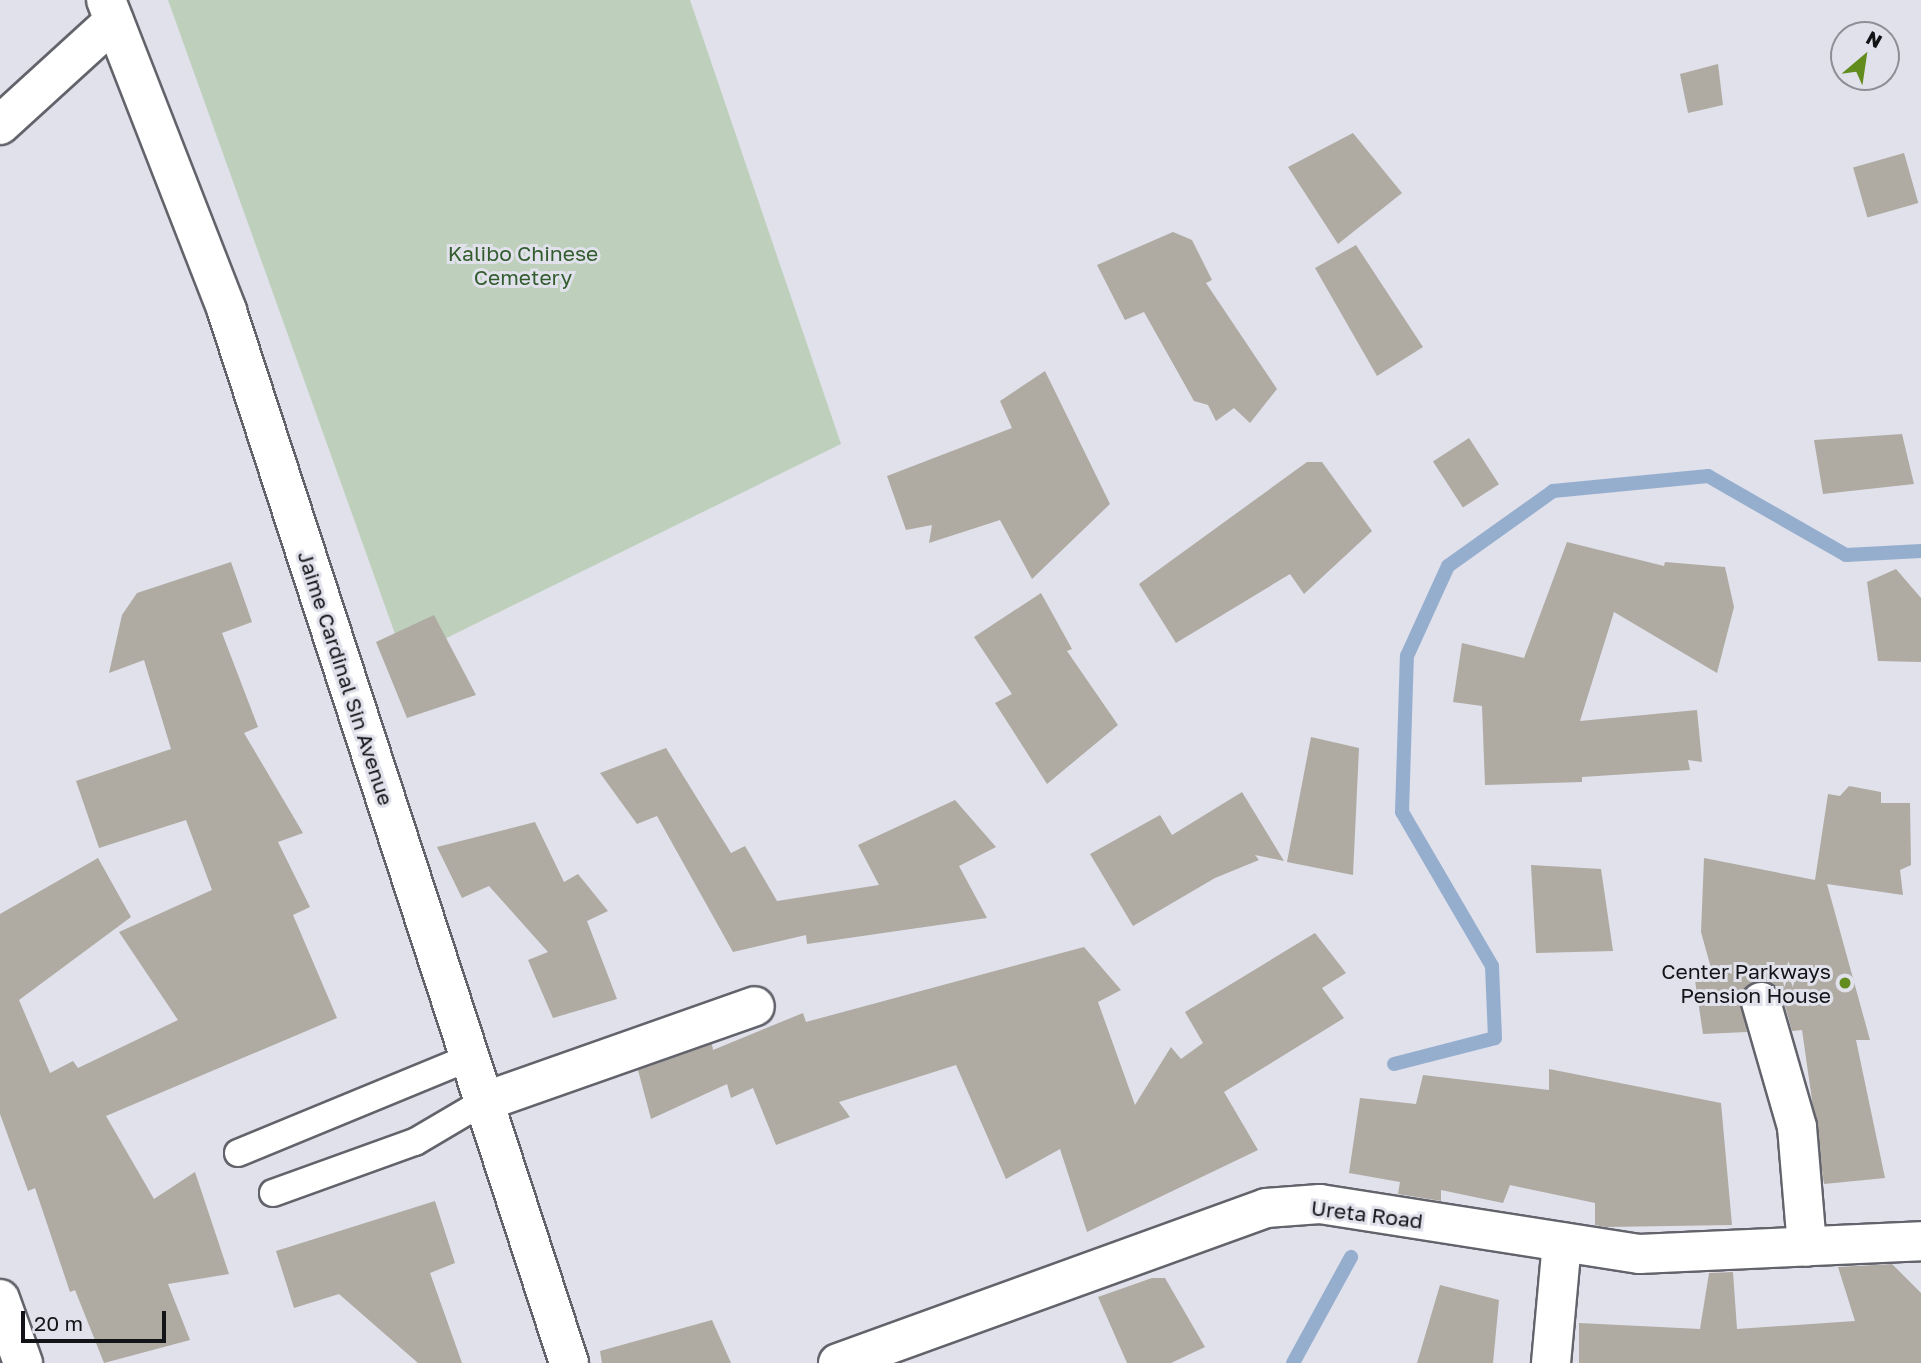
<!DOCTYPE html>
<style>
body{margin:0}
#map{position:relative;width:1921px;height:1363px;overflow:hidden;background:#e0e1eb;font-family:"Golos Text",sans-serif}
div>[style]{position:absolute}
.green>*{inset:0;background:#bed0bc}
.stream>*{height:14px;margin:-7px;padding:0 7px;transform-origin:7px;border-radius:7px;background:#96aece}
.building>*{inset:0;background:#afaaa2;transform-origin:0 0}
.roads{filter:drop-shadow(2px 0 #62636b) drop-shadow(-2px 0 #62636b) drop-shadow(0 2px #62636b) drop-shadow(0 -2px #62636b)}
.service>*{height:26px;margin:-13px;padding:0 13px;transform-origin:13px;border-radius:13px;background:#fff}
.minor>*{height:38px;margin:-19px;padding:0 19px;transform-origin:19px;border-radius:19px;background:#fff}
.tertiary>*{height:38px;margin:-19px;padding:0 19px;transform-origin:19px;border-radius:19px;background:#fff}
.secondary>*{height:38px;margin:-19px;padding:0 19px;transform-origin:19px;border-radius:19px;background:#fff}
.dots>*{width:19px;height:19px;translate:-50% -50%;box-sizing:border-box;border:4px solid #e0e1eb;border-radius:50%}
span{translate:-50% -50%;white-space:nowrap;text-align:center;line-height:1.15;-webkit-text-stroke:6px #e0e1eb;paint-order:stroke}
.park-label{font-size:21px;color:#335c2f}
.street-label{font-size:21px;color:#131417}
.poi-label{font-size:21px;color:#131417}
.right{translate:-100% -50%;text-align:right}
.north{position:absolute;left:1830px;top:21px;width:70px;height:70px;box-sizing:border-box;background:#e0e1eb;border:2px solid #8e8f96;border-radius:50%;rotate:29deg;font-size:19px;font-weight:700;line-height:28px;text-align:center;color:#131417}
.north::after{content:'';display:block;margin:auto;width:24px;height:32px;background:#628d1e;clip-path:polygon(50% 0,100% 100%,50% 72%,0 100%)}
.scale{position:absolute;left:21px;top:1311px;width:145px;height:32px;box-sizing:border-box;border:4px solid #131417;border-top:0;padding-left:9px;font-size:21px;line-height:24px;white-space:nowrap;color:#131417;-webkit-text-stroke:5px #e0e1eb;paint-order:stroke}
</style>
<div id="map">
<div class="green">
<div style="clip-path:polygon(168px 0,690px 0,841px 444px,404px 659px)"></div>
</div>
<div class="stream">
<div style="left:1394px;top:1064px;width:104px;rotate:-14.4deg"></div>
<div style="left:1495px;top:1038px;width:72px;rotate:-92.4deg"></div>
<div style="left:1492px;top:966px;width:178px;rotate:-120.3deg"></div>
<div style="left:1402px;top:812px;width:156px;rotate:-88.2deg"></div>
<div style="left:1407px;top:656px;width:99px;rotate:-65.5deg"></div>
<div style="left:1448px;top:566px;width:129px;rotate:-35.5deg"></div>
<div style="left:1553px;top:491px;width:156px;rotate:-5.5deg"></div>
<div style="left:1708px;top:476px;width:159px;rotate:29.8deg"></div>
<div style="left:1846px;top:555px;width:75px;rotate:-3.1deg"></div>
<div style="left:1293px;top:1363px;width:121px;rotate:-61.3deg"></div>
</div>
<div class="building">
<div style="clip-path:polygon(1718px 64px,1723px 105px,1688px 113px,1680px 74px)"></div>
<div style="clip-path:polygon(1353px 133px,1402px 193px,1338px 244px,1288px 167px)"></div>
<div style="left:1904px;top:153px;width:52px;height:53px;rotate:74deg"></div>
<div style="clip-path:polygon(1173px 232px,1192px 240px,1212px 280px,1206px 283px,1277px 389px,1250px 423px,1234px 408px,1216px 421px,1208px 405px,1194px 401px,1144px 312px,1125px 320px,1097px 265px)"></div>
<div style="clip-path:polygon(1356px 245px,1423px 347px,1377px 376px,1315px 268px)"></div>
<div style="clip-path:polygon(1045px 371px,1110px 504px,1032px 579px,1000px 520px,929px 543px,932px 525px,906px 530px,887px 476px,1012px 428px,1000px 401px)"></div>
<div style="clip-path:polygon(1902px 434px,1914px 484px,1823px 494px,1814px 440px)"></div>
<div style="left:1469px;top:438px;width:55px;height:43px;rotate:57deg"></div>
<div style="clip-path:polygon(1307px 462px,1322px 462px,1372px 531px,1304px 594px,1290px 574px,1176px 643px,1139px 584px)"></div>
<div style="clip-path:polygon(1567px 542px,1664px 566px,1665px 562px,1725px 567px,1734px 607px,1717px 673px,1614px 612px,1580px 721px,1697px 710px,1702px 762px,1688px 760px,1690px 770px,1582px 777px,1582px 782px,1485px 785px,1482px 706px,1453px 702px,1462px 643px,1524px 658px)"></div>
<div style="clip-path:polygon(231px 562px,252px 622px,222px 633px,258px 727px,244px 733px,303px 833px,278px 842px,310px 907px,293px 915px,337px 1018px,106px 1116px,154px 1199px,195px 1172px,229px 1274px,168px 1284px,190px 1340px,104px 1363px,75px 1290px,70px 1292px,35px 1188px,28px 1191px,0 1114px,0 914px,98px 858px,131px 917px,19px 1000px,50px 1073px,73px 1061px,78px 1068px,178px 1020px,119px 932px,212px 890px,186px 820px,99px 848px,76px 781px,171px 749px,144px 660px,109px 673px,122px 615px,137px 593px)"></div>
<div style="clip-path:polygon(1896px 569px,1921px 598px,1921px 662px,1878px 661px,1867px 582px)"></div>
<div style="clip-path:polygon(1041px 593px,1072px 649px,1067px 651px,1118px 725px,1047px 784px,995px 703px,1012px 694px,974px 637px)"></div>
<div style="clip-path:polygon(434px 615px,476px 695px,407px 718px,376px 642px)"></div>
<div style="clip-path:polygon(1311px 737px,1359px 748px,1353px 875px,1287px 862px)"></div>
<div style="clip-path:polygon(666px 748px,731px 853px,745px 846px,777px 901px,879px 885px,858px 845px,955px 800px,996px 847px,959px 866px,987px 918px,807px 944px,806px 935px,733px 952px,657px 816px,637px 824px,600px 773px)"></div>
<div style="clip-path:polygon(1849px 786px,1881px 792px,1881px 803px,1910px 803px,1911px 865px,1900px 870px,1903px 895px,1827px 884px,1870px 1040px,1856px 1040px,1885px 1178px,1824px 1184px,1802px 1030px,1792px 1031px,1782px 995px,1767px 981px,1754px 981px,1740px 997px,1747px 1032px,1703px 1034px,1693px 967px,1711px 968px,1701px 932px,1704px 858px,1815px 880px,1828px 794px,1840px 796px)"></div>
<div style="clip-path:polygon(1242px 792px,1284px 861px,1255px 855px,1259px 860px,1215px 878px,1133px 926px,1090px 854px,1160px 815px,1172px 835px)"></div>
<div style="clip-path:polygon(535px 822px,564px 882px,578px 874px,608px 911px,587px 921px,617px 999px,553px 1018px,528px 960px,548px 952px,489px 886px,462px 898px,437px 847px)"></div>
<div style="clip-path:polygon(1531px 865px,1601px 869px,1613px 951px,1536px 953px)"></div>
<div style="clip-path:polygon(1315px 933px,1346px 973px,1322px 988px,1344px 1018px,1224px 1092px,1258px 1150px,1087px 1232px,1060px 1149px,1006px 1179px,956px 1065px,839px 1102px,850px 1117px,776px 1145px,753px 1088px,731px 1098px,727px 1084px,651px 1119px,638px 1070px,712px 1044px,713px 1050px,803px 1013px,806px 1022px,1084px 947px,1121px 990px,1098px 1002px,1135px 1105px,1171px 1047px,1181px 1059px,1203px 1043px,1185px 1012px)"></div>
<div style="clip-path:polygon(1549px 1069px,1721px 1103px,1732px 1225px,1606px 1227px,1595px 1225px,1595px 1203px,1510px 1185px,1503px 1203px,1441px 1190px,1441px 1201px,1398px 1194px,1400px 1182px,1349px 1173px,1360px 1098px,1416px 1104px,1423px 1075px,1549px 1090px)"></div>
<div style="clip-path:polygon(435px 1201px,455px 1263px,430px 1273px,462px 1363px,418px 1363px,339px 1294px,294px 1308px,276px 1251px)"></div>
<div style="clip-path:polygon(1892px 1264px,1921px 1293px,1921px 1363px,1579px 1363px,1579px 1323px,1700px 1329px,1709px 1273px,1733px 1272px,1737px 1329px,1855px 1321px,1838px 1267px)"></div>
<div style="clip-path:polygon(1152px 1278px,1165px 1278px,1205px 1347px,1171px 1363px,1127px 1363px,1098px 1297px)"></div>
<div style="clip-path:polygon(1440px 1285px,1499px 1300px,1493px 1363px,1417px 1363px)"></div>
<div style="clip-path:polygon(712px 1320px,731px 1363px,602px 1363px,600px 1351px)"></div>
</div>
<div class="roads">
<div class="service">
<div style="left:238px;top:1153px;width:250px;rotate:-22.4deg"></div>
<div style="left:273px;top:1193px;width:151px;rotate:-19.8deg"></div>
<div style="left:415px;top:1142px;width:79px;rotate:-30.5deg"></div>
</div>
<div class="minor">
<div style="left:1761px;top:1002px;width:130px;rotate:73.9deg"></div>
<div style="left:1797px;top:1127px;width:120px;rotate:85.2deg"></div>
<div style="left:483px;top:1102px;width:288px;rotate:-19.4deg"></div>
<div style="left:0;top:1299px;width:68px;rotate:70.2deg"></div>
<div style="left:838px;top:1363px;width:455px;rotate:-19.9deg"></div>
<div style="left:1266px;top:1208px;width:54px;rotate:-4.2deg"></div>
<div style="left:1320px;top:1204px;width:323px;rotate:8.9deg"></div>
<div style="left:1639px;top:1254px;width:282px;rotate:-2.6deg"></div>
<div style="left:1551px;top:1363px;width:121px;rotate:-84.8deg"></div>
</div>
<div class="tertiary">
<div style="left:0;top:125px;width:154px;rotate:-42.4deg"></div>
</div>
<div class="secondary">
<div style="left:106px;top:0;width:334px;rotate:68.7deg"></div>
<div style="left:227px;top:311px;width:1106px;rotate:71.99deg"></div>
</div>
</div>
<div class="dots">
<div style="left:1845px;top:983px;background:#628d1e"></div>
</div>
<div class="park-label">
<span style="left:523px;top:265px">Kalibo Chinese<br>Cemetery</span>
</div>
<div class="street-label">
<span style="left:346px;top:678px;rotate:72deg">Jaime Cardinal Sin Avenue</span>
<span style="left:1367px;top:1214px;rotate:7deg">Ureta Road</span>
</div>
<div class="poi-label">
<span class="right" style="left:1831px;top:983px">Center Parkways<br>Pension House</span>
</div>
<div class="north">N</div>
<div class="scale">20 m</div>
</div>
